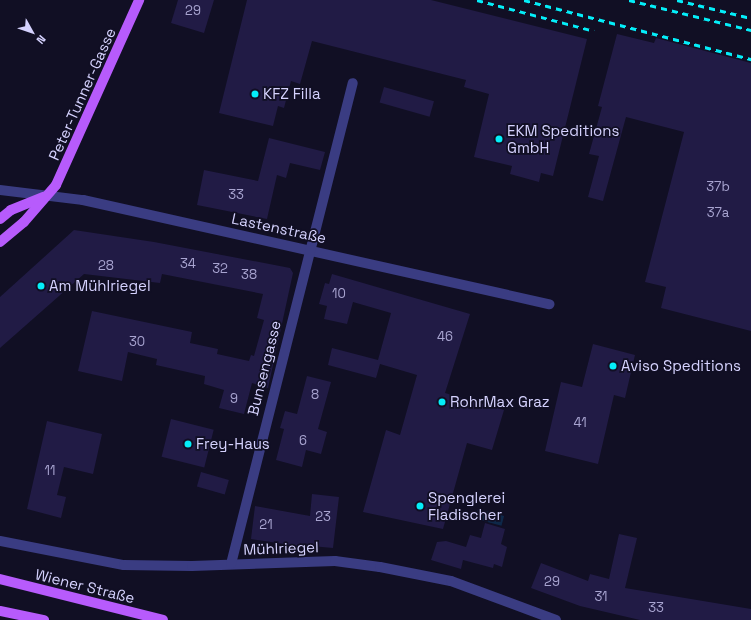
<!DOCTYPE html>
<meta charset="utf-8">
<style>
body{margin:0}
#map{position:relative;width:751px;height:620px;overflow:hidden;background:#110f24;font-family:"Space Grotesk",sans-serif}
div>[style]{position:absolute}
.water>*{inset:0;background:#0e2849;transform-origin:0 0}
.building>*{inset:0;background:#211b45;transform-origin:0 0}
.minor>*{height:10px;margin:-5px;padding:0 5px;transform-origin:5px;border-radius:5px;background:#3a3c82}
.major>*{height:10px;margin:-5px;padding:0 5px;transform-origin:5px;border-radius:5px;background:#b75bfc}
.rail>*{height:3px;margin-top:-1.5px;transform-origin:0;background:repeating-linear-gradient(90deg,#04eef9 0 6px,transparent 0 11px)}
.dots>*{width:11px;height:11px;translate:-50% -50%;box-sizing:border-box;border:2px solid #110f24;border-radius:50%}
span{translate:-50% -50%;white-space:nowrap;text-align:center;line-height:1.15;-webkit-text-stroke:3.5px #110f24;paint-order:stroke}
.number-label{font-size:13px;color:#a8a4d0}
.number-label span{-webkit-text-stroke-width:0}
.street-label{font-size:15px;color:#d5d2fe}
.poi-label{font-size:15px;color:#d5d2fe}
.left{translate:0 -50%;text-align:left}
.north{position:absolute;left:12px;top:12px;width:40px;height:40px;-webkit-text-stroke:3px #110f24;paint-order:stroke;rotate:130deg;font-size:11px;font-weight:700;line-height:16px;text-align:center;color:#d5d2fe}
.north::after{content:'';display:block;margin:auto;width:14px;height:18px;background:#d5d2fe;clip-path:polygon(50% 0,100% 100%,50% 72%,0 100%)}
</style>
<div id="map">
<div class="water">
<div style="left:478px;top:509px;width:27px;height:10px;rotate:15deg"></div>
</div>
<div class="building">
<div style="clip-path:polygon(178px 0,214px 0,204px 33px,171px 23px)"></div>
<div style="clip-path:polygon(247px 0,431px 0,587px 39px,553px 176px,541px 173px,539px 182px,510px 174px,512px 166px,474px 157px,489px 94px,464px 87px,466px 80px,312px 41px,300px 84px,291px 81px,284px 108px,278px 106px,273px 126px,219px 113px)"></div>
<div style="clip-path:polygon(617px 34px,654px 43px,656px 38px,751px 63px,751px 331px,661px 308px,666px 287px,645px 282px,684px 132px,626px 117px,603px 201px,588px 197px,599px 156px,589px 154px,602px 107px,598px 106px)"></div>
<div style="left:384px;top:87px;width:52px;height:16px;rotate:16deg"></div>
<div style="clip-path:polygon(269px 138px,325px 152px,320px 170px,290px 163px,286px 178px,277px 175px,267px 219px,197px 205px,204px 170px,258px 181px)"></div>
<div style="clip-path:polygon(74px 230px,154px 242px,290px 268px,293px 273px,268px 388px,252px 383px,244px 414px,219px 408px,224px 390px,204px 384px,205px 376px,156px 365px,157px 359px,128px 352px,122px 381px,78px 371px,92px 311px,192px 332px,190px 343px,218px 349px,217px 354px,249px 361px,251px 355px,254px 356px,264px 320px,257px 318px,263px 294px,162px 274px,160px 283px,84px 274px,0 348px,0 297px)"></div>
<div style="clip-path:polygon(332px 274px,470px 314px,445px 393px,504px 410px,492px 450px,467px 443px,443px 529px,363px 512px,386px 430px,400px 435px,417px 375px,380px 364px,376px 378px,328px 365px,332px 348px,378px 360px,391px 313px,353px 302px,347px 324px,324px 319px,327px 306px,319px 304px,325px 283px,329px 284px)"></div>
<div style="clip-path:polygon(593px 344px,635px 355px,625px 398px,614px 395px,598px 464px,545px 451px,561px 382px,582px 387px)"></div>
<div style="clip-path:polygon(307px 376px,331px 382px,318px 429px,327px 432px,321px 454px,306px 450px,302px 467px,276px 460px,284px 429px,280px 428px,285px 411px,297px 414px)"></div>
<div style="left:171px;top:419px;width:44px;height:39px;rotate:14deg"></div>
<div style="clip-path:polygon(47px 421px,102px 434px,93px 474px,64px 467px,57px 495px,66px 497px,61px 518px,27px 509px)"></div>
<div style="left:201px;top:472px;width:29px;height:15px;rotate:16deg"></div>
<div style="clip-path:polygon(312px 494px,339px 497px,333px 548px,300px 545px,299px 550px,284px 550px,284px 544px,251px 539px,255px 506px,310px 516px)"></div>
<div style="clip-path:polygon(485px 523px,505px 529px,501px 544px,507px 547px,502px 567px,494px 564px,493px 568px,463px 560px,461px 569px,431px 560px,437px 542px,446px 541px,466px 547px,470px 535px,481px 538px)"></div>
<div style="clip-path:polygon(619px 534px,637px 538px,625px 588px,751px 609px,751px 620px,640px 620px,580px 606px,531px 588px,541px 563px,588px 581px,590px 574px,609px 579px)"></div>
</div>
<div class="minor">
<div style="left:0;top:190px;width:84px;rotate:6.9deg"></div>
<div style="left:83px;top:200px;width:478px;rotate:12.6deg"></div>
<div style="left:0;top:541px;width:126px;rotate:11deg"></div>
<div style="left:124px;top:565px;width:68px;rotate:0.8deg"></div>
<div style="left:192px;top:566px;width:143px;rotate:-2deg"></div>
<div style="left:335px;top:561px;width:45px;rotate:7.6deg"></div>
<div style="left:380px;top:567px;width:72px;rotate:11.2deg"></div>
<div style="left:451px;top:581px;width:112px;rotate:20.4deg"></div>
<div style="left:231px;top:564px;width:496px;rotate:-75.8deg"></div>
</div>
<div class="major">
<div style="left:0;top:219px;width:14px;rotate:-39deg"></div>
<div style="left:11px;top:210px;width:35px;rotate:-22deg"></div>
<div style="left:0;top:242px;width:31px;rotate:-40deg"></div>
<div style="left:24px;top:222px;width:49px;rotate:-49.1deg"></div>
<div style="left:56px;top:185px;width:203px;rotate:-65.8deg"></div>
<div style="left:0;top:579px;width:168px;rotate:14.1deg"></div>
<div style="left:0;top:611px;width:45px;rotate:11.6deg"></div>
</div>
<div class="rail">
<div style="left:477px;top:0;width:121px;rotate:14.8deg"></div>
<div style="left:524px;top:0;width:235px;rotate:14.6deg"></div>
<div style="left:629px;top:0;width:126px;rotate:13.8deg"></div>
<div style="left:677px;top:0;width:76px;rotate:13.7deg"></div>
</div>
<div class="dots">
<div style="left:255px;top:94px;background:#04eef9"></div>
<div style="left:499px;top:139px;background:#04eef9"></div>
<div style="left:41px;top:286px;background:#04eef9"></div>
<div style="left:613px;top:366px;background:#04eef9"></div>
<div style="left:442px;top:402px;background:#04eef9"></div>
<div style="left:188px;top:444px;background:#04eef9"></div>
<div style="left:420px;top:506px;background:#04eef9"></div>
</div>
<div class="number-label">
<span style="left:193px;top:11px">29</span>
<span style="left:718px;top:187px">37b</span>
<span style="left:236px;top:195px">33</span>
<span style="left:718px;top:213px">37a</span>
<span style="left:188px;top:264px">34</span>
<span style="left:106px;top:266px">28</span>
<span style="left:220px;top:269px">32</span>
<span style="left:249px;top:275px">38</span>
<span style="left:339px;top:294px">10</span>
<span style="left:445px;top:337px">46</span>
<span style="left:137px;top:342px">30</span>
<span style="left:315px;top:395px">8</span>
<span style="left:234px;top:399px">9</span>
<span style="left:580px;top:423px">41</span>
<span style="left:303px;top:441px">6</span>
<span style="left:50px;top:471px">11</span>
<span style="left:323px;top:517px">23</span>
<span style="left:266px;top:525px">21</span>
<span style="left:552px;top:582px">29</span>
<span style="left:601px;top:597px">31</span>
<span style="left:656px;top:608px">33</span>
</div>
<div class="street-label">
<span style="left:82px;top:94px;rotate:-66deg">Peter-Tunner-Gasse</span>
<span style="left:279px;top:228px;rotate:12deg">Lastenstraße</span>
<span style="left:264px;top:368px;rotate:-76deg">Bunsengasse</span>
<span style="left:281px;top:548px;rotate:-2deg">Mühlriegel</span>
<span style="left:85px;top:586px;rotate:14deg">Wiener Straße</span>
</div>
<div class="poi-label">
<span class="left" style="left:263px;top:94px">KFZ Filla</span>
<span class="left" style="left:507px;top:139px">EKM Speditions<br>GmbH</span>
<span class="left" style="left:49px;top:286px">Am Mühlriegel</span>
<span class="left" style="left:621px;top:366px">Aviso Speditions</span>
<span class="left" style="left:450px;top:402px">RohrMax Graz</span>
<span class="left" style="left:196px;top:444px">Frey-Haus</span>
<span class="left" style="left:428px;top:506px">Spenglerei<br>Fladischer</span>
</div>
<div class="north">N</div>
</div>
